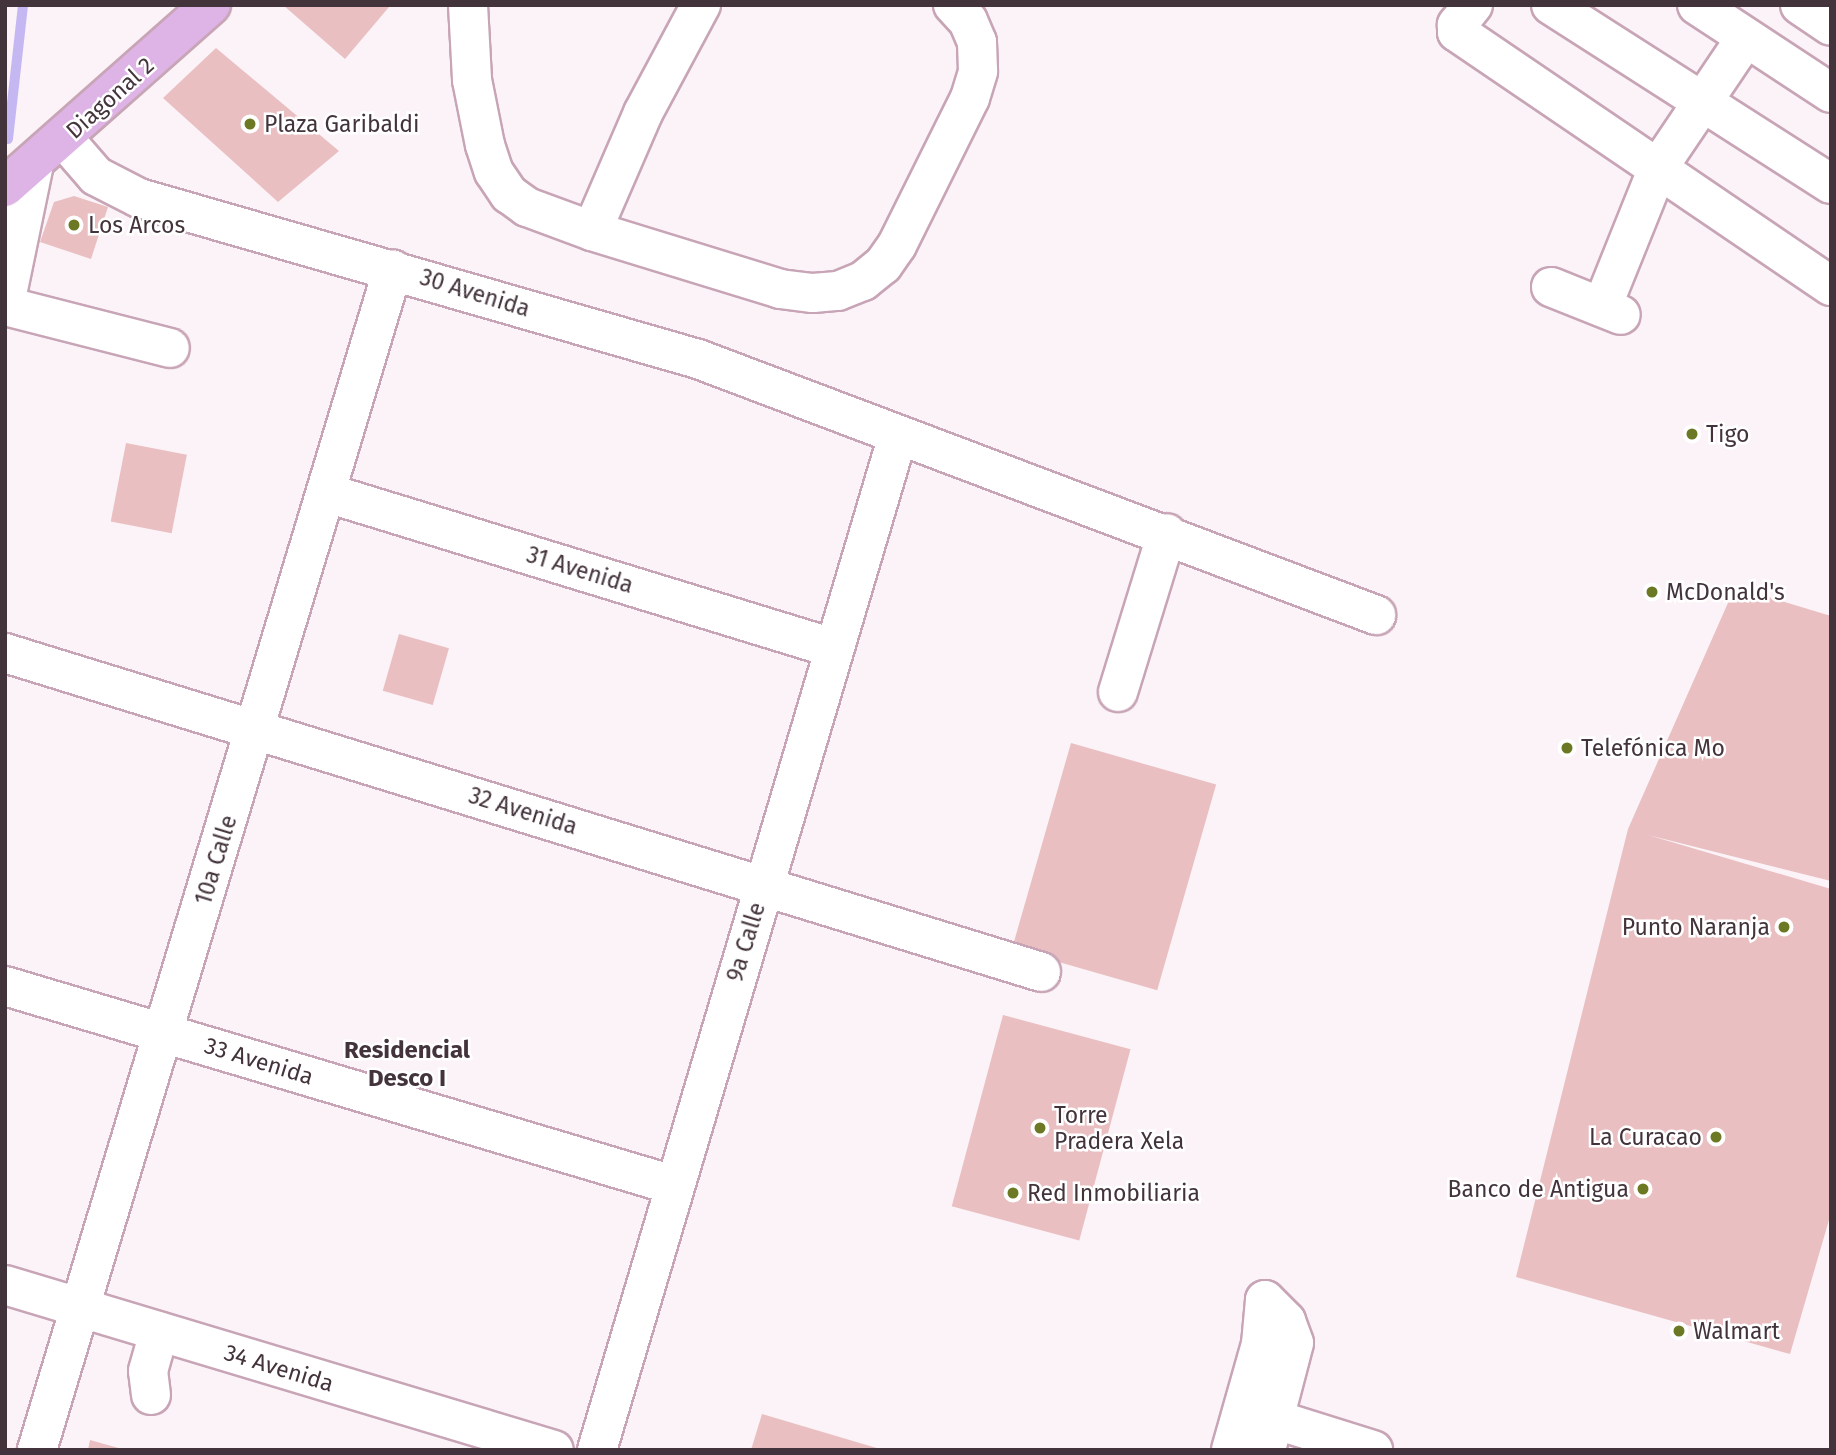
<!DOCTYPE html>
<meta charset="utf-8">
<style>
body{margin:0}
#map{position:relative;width:1836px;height:1455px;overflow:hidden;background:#fbf3f7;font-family:"Fira Sans",sans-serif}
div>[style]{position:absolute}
.stream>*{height:10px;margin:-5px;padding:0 5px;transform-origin:5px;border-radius:5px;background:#c5b7f1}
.building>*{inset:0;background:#e9bfc2;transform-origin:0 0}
.roads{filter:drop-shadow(2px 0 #c8a5b6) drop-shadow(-2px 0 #c8a5b6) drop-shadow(0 2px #c8a5b6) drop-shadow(0 -2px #c8a5b6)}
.minor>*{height:38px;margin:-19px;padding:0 19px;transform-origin:19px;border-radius:19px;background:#fff}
.major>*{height:38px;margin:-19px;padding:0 19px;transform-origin:19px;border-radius:19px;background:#ddb4e5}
.dots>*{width:19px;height:19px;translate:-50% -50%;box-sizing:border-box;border:4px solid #fff;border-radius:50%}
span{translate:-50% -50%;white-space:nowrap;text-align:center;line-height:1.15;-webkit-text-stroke:5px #fff;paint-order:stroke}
.street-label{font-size:23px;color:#43343b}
.poi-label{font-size:23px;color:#43343b}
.left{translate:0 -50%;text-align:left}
.right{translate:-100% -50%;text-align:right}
.neighbourhood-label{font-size:24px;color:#43343b;font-weight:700}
.frame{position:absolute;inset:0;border:7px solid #43343b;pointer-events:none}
</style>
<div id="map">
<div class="stream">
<div style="left:8px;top:139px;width:135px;rotate:-83.6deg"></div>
</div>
<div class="building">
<div style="clip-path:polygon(283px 5px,387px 5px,389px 7px,345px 59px)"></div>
<div style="clip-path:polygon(216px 48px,339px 151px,278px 202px,163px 98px)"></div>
<div style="clip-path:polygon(74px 196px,108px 207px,91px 259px,40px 242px,54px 202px)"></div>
<div style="left:126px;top:443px;width:62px;height:80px;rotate:11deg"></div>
<div style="clip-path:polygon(1735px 587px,1831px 616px,1831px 881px,1648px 835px,1831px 889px,1831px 1213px,1790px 1354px,1516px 1277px,1628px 829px)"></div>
<div style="left:399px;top:634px;width:52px;height:59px;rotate:16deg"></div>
<div style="left:1071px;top:743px;width:151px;height:214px;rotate:16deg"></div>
<div style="left:1003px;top:1015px;width:132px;height:198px;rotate:15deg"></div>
<div style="clip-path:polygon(762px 1414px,880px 1449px,880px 1450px,751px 1450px)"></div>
<div style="clip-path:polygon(90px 1440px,122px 1449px,122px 1450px,88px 1450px)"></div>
</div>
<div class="roads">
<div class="minor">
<div style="left:468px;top:5px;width:75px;rotate:86.9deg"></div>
<div style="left:472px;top:80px;width:66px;rotate:78.7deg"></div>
<div style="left:485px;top:145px;width:28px;rotate:72deg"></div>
<div style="left:494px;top:172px;width:27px;rotate:56deg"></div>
<div style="left:509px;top:194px;width:22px;rotate:36deg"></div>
<div style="left:527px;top:207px;width:69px;rotate:20.3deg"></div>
<div style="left:592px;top:231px;width:197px;rotate:17.1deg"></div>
<div style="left:780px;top:289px;width:33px;rotate:7deg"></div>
<div style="left:813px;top:293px;width:25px;rotate:-5deg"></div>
<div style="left:838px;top:291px;width:27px;rotate:-22deg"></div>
<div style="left:863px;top:281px;width:26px;rotate:-39deg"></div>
<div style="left:883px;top:265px;width:24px;rotate:-55deg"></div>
<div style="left:897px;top:245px;width:164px;rotate:-63.6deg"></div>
<div style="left:970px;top:98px;width:28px;rotate:-73deg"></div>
<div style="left:978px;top:71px;width:29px;rotate:-92deg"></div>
<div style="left:977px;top:42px;width:23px;rotate:-113deg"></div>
<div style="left:968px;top:21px;width:22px;rotate:-133deg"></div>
<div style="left:1473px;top:5px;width:26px;rotate:129deg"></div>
<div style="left:1457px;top:25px;width:7px;rotate:90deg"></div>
<div style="left:1457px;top:32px;width:452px;rotate:34.2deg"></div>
<div style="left:1551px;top:5px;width:332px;rotate:32.6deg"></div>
<div style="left:1697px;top:5px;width:160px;rotate:33.3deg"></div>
<div style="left:1800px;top:5px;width:37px;rotate:34deg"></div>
<div style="left:64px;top:139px;width:49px;rotate:49.1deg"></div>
<div style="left:96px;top:176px;width:48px;rotate:27.1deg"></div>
<div style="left:139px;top:198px;width:582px;rotate:16.07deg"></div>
<div style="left:698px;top:359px;width:725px;rotate:20.69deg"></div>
<div style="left:592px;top:231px;width:129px;rotate:-66.6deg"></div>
<div style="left:643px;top:113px;width:123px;rotate:-61.8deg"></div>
<div style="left:1551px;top:287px;width:75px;rotate:21.8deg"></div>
<div style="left:5px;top:304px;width:143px;rotate:-78.3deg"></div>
<div style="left:5px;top:306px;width:170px;rotate:14.3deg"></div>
<div style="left:1602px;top:307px;width:150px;rotate:-68.1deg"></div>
<div style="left:1658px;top:168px;width:156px;rotate:-56deg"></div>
<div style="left:327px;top:493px;width:529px;rotate:17.03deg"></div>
<div style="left:5px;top:653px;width:1084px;rotate:17.11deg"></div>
<div style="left:1118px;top:692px;width:166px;rotate:-72.9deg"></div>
<div style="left:5px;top:986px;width:697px;rotate:16.59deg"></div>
<div style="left:5px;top:1285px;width:573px;rotate:16.73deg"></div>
<div style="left:1265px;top:1300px;width:30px;rotate:45deg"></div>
<div style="left:1286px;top:1321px;width:23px;rotate:70deg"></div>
<div style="left:1294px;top:1343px;width:111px;rotate:104.7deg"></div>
<div style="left:151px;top:1395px;width:24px;rotate:-97deg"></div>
<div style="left:148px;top:1371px;width:41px;rotate:-74.2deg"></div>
<div style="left:1251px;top:1412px;width:128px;rotate:17.3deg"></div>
<div style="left:37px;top:1450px;width:1233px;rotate:-73.23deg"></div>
<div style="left:597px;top:1450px;width:1059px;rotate:-73.48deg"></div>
<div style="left:1231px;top:1450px;width:110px;rotate:-74.2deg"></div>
<div style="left:1261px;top:1344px;width:44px;rotate:-84.8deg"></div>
</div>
<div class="major">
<div style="left:5px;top:187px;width:275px;rotate:-41.5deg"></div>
</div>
</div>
<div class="dots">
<div style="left:250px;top:124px;background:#6c7824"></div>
<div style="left:74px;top:225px;background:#6c7824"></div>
<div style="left:1692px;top:434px;background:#6c7824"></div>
<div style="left:1652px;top:592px;background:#6c7824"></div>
<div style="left:1567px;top:748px;background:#6c7824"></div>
<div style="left:1784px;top:927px;background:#6c7824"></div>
<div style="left:1040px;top:1128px;background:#6c7824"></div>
<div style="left:1716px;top:1137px;background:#6c7824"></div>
<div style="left:1643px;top:1189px;background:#6c7824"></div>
<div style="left:1013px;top:1193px;background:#6c7824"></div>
<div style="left:1679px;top:1331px;background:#6c7824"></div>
</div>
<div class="street-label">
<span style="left:110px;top:98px;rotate:-42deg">Diagonal 2</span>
<span style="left:475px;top:293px;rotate:17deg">30 Avenida</span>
<span style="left:580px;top:570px;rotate:17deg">31 Avenida</span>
<span style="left:523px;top:811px;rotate:17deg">32 Avenida</span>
<span style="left:216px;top:860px;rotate:-73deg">10a Calle</span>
<span style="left:746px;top:942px;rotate:-73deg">9a Calle</span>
<span style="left:259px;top:1061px;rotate:17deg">33 Avenida</span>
<span style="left:279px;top:1368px;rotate:17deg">34 Avenida</span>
</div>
<div class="poi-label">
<span class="left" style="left:264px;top:124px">Plaza Garibaldi</span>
<span class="left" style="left:88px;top:225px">Los Arcos</span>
<span class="left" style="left:1706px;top:434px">Tigo</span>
<span class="left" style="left:1666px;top:592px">McDonald's</span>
<span class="left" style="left:1581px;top:748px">Telefónica Mo</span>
<span class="right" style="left:1770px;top:927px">Punto Naranja</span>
<span class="left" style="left:1054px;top:1128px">Torre<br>Pradera Xela</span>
<span class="right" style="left:1702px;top:1137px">La Curacao</span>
<span class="right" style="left:1629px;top:1189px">Banco de Antigua</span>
<span class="left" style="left:1027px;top:1193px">Red Inmobiliaria</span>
<span class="left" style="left:1693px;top:1331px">Walmart</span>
</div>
<div class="neighbourhood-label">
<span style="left:407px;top:1065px">Residencial<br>Desco I</span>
</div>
<div class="frame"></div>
</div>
